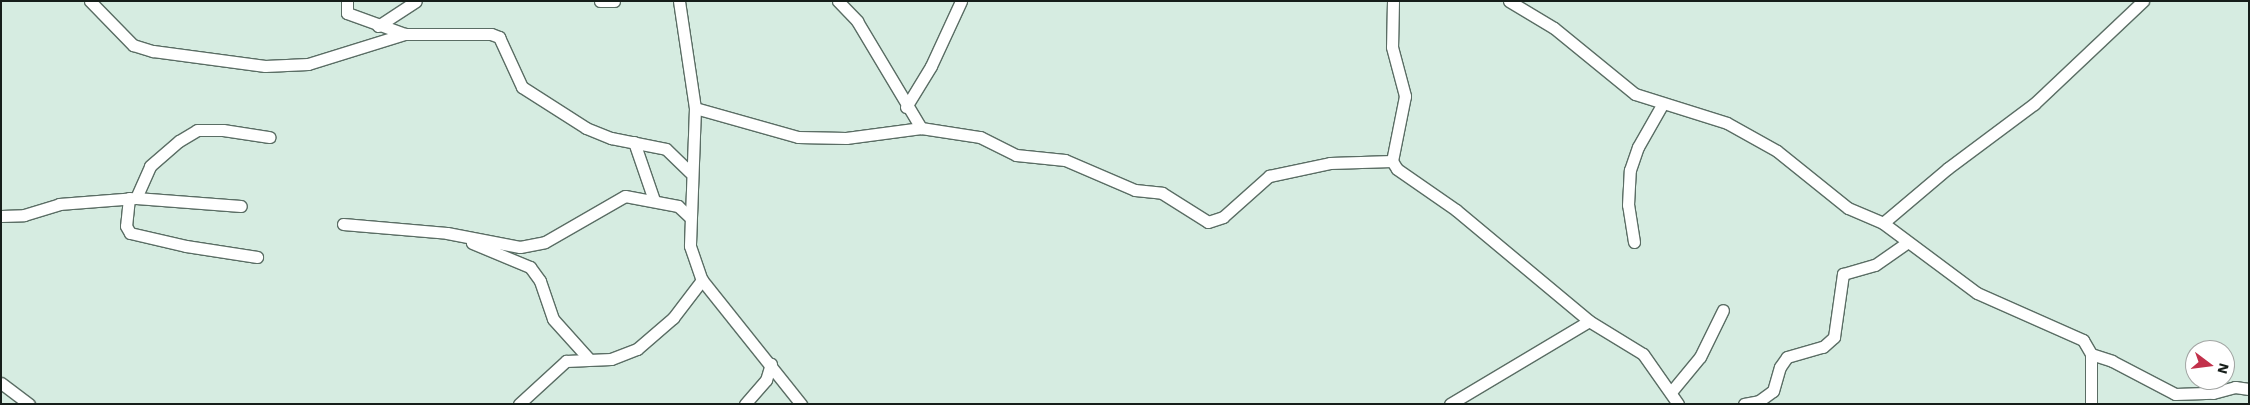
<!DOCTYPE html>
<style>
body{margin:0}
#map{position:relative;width:2250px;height:405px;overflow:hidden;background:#d6ece1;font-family:"Work Sans",sans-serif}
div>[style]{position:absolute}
.roads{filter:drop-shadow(1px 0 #5a6d64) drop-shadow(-1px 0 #5a6d64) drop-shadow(0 1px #5a6d64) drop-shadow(0 -1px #5a6d64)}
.minor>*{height:11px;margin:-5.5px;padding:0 5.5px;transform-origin:5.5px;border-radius:5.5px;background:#fff}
span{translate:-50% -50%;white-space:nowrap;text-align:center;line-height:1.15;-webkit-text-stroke:4.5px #fff;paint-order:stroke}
.frame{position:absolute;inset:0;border:2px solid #161e1a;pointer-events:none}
.north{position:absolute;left:2185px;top:340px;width:50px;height:50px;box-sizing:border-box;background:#fff;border:1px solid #a2a5a3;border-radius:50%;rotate:105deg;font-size:14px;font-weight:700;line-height:20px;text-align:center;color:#161e1a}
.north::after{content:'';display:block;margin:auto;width:18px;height:22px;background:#c2314b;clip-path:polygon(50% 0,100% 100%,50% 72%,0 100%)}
</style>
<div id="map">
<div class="roads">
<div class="minor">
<div style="left:90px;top:1px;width:62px;rotate:45.7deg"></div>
<div style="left:133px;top:45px;width:21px;rotate:17deg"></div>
<div style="left:153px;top:51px;width:113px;rotate:7.6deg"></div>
<div style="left:265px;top:66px;width:43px;rotate:-2.7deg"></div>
<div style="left:308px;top:64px;width:102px;rotate:-17.2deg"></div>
<div style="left:347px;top:1px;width:12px;rotate:90deg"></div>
<div style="left:347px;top:13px;width:62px;rotate:19.9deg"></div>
<div style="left:405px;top:34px;width:86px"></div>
<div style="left:491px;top:34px;width:9px;rotate:21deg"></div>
<div style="left:499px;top:37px;width:55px;rotate:65.3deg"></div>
<div style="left:522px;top:87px;width:76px;rotate:32.6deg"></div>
<div style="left:586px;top:128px;width:27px;rotate:22deg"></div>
<div style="left:611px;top:138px;width:56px;rotate:11.3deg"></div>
<div style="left:666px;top:149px;width:33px;rotate:44deg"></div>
<div style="left:600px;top:1px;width:14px"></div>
<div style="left:679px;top:1px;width:108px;rotate:81.5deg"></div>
<div style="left:695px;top:108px;width:138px;rotate:92.1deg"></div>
<div style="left:690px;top:246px;width:36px;rotate:71deg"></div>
<div style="left:702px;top:280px;width:159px;rotate:51.4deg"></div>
<div style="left:838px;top:1px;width:28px;rotate:46deg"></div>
<div style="left:857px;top:21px;width:125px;rotate:59.1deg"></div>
<div style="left:1393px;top:1px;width:46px;rotate:91.2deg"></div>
<div style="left:1392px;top:47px;width:51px;rotate:75.1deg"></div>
<div style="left:1405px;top:96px;width:66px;rotate:101.3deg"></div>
<div style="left:1392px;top:161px;width:9px;rotate:58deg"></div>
<div style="left:1397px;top:169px;width:72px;rotate:34.8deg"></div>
<div style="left:1456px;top:210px;width:173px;rotate:39.8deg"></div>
<div style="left:1589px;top:321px;width:63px;rotate:31.4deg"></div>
<div style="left:1643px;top:354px;width:61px;rotate:55deg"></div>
<div style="left:1509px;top:1px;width:52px;rotate:31deg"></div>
<div style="left:1554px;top:28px;width:104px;rotate:39.2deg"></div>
<div style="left:1635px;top:94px;width:96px;rotate:17.5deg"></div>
<div style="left:1727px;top:123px;width:57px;rotate:29.2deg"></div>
<div style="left:1777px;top:151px;width:91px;rotate:38.8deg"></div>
<div style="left:1848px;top:208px;width:38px;rotate:23deg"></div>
<div style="left:1883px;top:223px;width:117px;rotate:36.7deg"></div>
<div style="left:1977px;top:293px;width:116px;rotate:23.9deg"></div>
<div style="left:2083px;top:340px;width:16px;rotate:60deg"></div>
<div style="left:2091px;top:354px;width:50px;rotate:90deg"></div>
<div style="left:378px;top:26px;width:45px;rotate:-33.3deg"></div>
<div style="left:906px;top:107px;width:48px;rotate:-58.6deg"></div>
<div style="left:931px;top:66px;width:72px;rotate:-65.2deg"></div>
<div style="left:695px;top:108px;width:107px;rotate:15.7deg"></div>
<div style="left:798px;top:137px;width:48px;rotate:1.2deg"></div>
<div style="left:846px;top:138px;width:76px;rotate:-7.6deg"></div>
<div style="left:921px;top:128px;width:60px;rotate:8.7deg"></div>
<div style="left:980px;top:137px;width:40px;rotate:26.6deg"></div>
<div style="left:1016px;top:155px;width:49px;rotate:5.8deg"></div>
<div style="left:1065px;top:160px;width:76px;rotate:23.2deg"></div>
<div style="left:1135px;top:190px;width:27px;rotate:6deg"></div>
<div style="left:1162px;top:193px;width:54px;rotate:32.2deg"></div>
<div style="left:1208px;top:222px;width:16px;rotate:-18deg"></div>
<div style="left:1223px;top:217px;width:62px;rotate:-41.7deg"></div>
<div style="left:1269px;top:176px;width:62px;rotate:-12deg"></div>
<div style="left:1330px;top:163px;width:62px;rotate:-1.8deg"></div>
<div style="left:634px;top:142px;width:61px;rotate:71deg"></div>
<div style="left:129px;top:198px;width:28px;rotate:96deg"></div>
<div style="left:126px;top:226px;width:8px;rotate:60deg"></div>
<div style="left:130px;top:233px;width:57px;rotate:13.1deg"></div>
<div style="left:186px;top:246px;width:72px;rotate:8.8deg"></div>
<div style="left:136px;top:198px;width:35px;rotate:-66deg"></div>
<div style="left:150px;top:166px;width:38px;rotate:-41deg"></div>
<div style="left:179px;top:141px;width:21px;rotate:-31deg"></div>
<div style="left:197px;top:130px;width:26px"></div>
<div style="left:223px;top:130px;width:47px;rotate:8.7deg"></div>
<div style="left:1px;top:216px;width:23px;rotate:-2deg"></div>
<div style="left:24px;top:215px;width:37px;rotate:-17deg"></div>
<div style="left:59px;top:204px;width:77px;rotate:-4.5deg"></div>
<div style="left:136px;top:198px;width:105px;rotate:4.4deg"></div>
<div style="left:1883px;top:223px;width:85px;rotate:-40.2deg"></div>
<div style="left:1948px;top:168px;width:107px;rotate:-36.7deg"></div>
<div style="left:2034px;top:104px;width:150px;rotate:-43.4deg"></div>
<div style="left:343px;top:224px;width:104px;rotate:4.9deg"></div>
<div style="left:447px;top:233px;width:74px;rotate:10.9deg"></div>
<div style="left:520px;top:247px;width:25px;rotate:-11deg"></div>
<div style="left:545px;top:242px;width:92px;rotate:-29.9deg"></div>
<div style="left:625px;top:196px;width:54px;rotate:10.7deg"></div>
<div style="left:678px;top:206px;width:16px;rotate:43deg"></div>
<div style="left:1634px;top:242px;width:37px;rotate:-99deg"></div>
<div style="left:1628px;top:205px;width:35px;rotate:-87deg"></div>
<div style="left:1630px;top:170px;width:24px;rotate:-71deg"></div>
<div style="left:1638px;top:147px;width:48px;rotate:-60.3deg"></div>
<div style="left:472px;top:243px;width:63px;rotate:22.5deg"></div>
<div style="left:530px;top:267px;width:17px;rotate:54deg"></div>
<div style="left:540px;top:281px;width:40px;rotate:71.1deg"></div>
<div style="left:553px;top:319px;width:54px;rotate:48deg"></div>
<div style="left:2091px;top:354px;width:22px;rotate:18deg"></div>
<div style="left:2112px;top:361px;width:71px;rotate:27.6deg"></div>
<div style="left:2175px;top:394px;width:38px;rotate:-2deg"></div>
<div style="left:2213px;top:393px;width:23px;rotate:-15deg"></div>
<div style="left:2235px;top:387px;width:14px;rotate:8deg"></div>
<div style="left:1px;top:383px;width:35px;rotate:37deg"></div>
<div style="left:1671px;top:392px;width:45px;rotate:-50.4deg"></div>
<div style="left:1700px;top:357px;width:52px;rotate:-63.9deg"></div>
<div style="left:519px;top:404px;width:64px;rotate:-42.5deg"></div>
<div style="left:566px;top:361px;width:45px;rotate:-2.5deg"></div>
<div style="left:611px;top:359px;width:28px;rotate:-21deg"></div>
<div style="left:637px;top:349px;width:48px;rotate:-40.7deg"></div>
<div style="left:673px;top:318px;width:48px;rotate:-52.7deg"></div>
<div style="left:745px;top:404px;width:32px;rotate:-49deg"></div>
<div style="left:766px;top:380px;width:17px;rotate:-73deg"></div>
<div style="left:1450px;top:404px;width:162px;rotate:-30.8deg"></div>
<div style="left:1744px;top:404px;width:15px;rotate:-11deg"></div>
<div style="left:1759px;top:401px;width:17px;rotate:-36deg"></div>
<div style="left:1773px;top:391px;width:25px;rotate:-74deg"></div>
<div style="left:1780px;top:367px;width:12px;rotate:-55deg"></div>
<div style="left:1787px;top:357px;width:37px;rotate:-16deg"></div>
<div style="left:1823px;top:347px;width:15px;rotate:-42deg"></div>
<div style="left:1834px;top:337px;width:64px;rotate:-81.9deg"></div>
<div style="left:1843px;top:274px;width:33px;rotate:-16deg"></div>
<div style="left:1875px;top:265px;width:38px;rotate:-35deg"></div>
</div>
</div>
<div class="frame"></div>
<div class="north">N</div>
</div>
